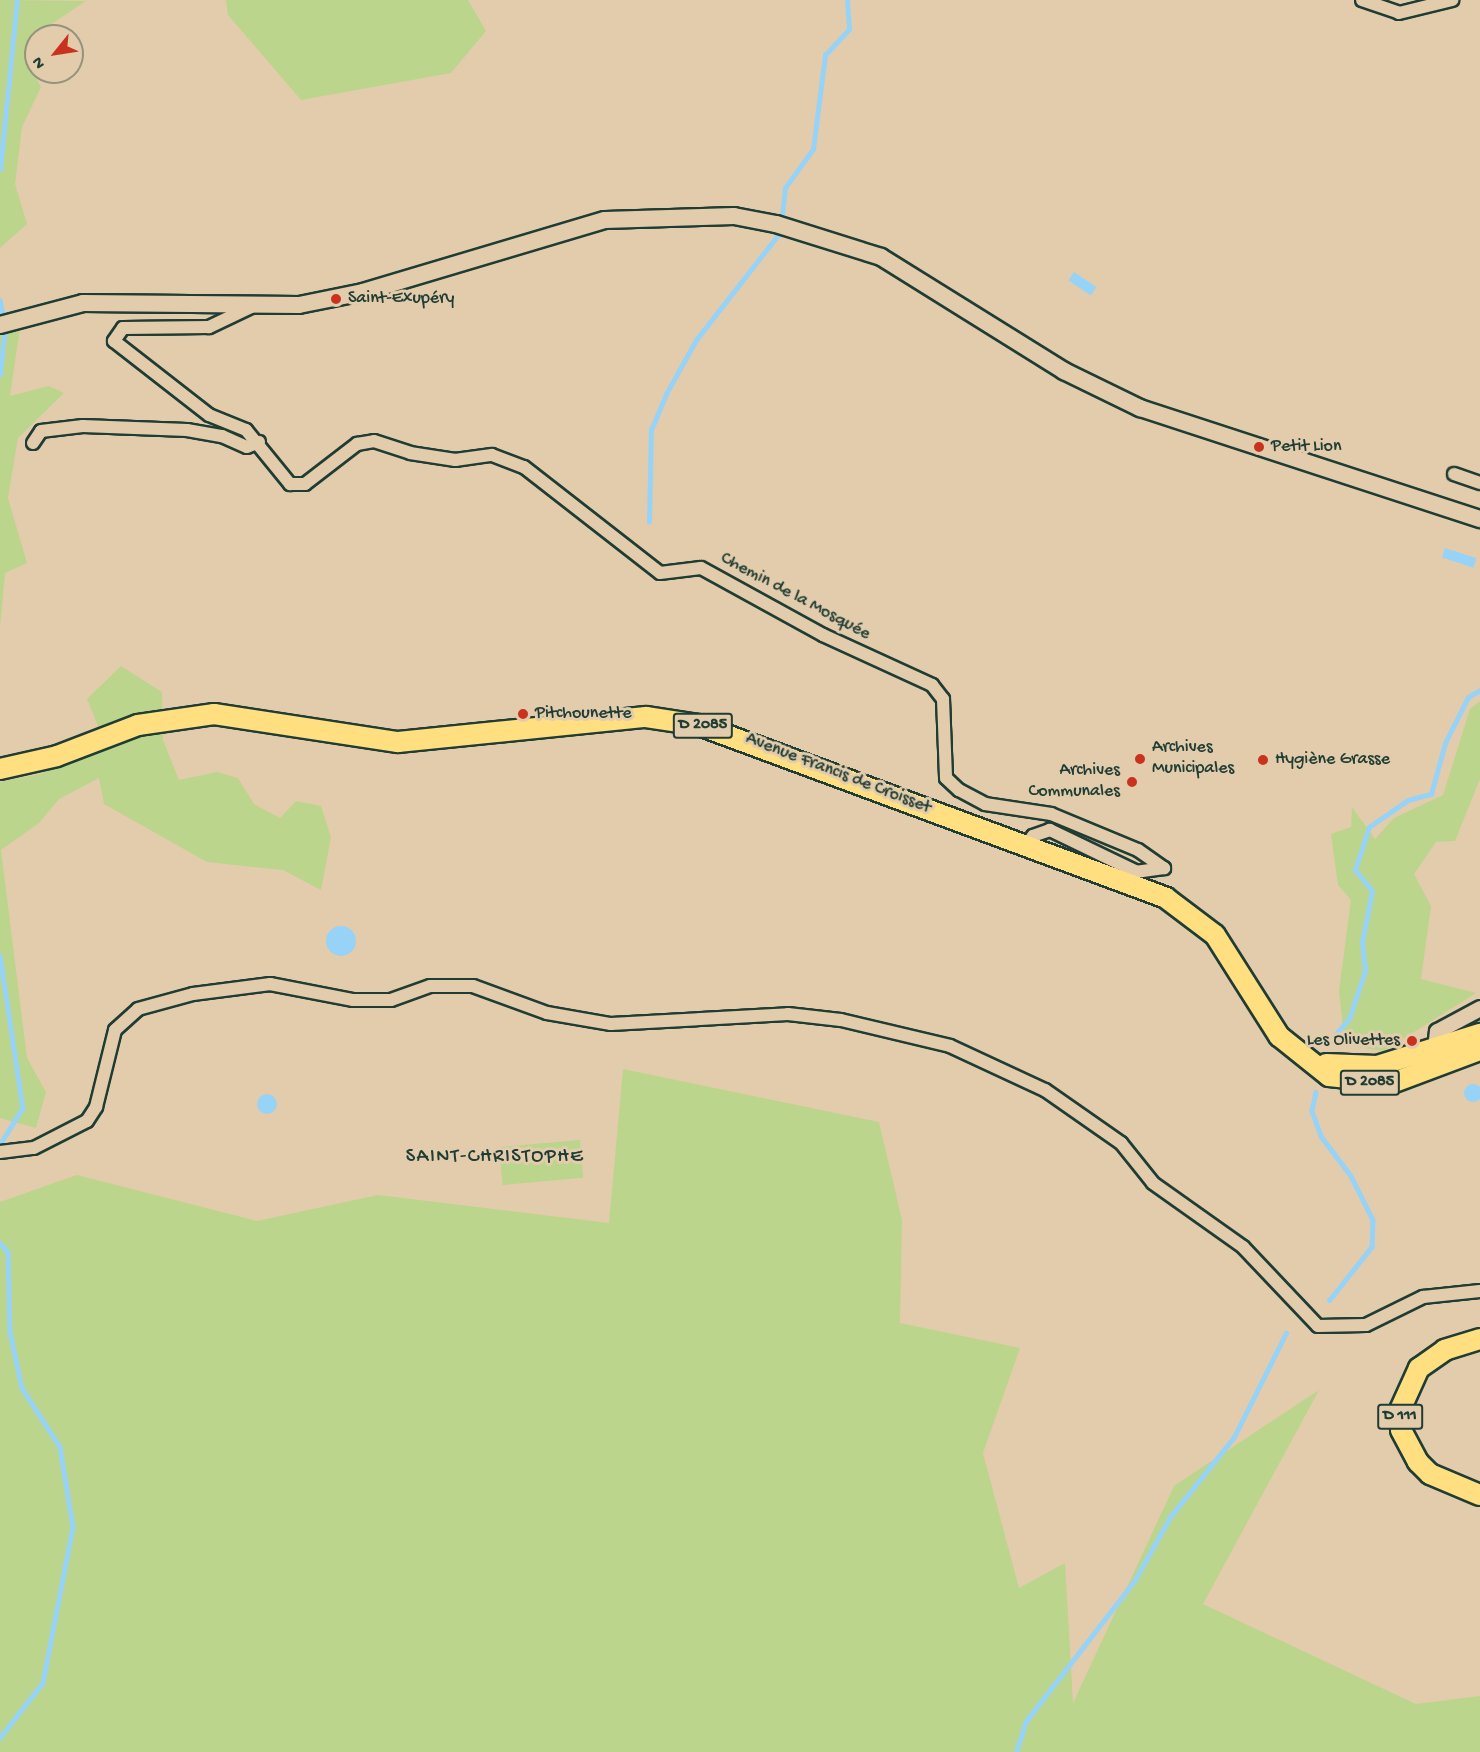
<!DOCTYPE html>
<meta charset="utf-8">
<style>
body{margin:0}
#map{position:relative;width:1480px;height:1752px;overflow:hidden;background:#e3ccac;font-family:"Gochi Hand",sans-serif}
div>[style]{position:absolute}
.green>*{inset:0;background:#bbd58c;transform-origin:0 0}
.water>*{inset:0;background:#96d3f7;transform-origin:0 0}
.round{border-radius:50%}
.stream>*{height:4.5px;margin:-2.25px;padding:0 2.25px;transform-origin:2.25px;border-radius:2.25px;background:#96d3f7}
.roads{filter:drop-shadow(2px 0 #1f3d34) drop-shadow(-2px 0 #1f3d34) drop-shadow(0 2px #1f3d34) drop-shadow(0 -2px #1f3d34)}
.minor>*{height:12px;margin:-6px;padding:0 6px;transform-origin:6px;border-radius:6px;background:#e3ccac}
.tertiary>*{height:15px;margin:-7.5px;padding:0 7.5px;transform-origin:7.5px;border-radius:7.5px;background:#e3ccac}
.secondary>*{height:16px;margin:-8px;padding:0 8px;transform-origin:8px;border-radius:8px;background:#e3ccac}
.primary>*{height:20px;margin:-10px;padding:0 10px;transform-origin:10px;border-radius:10px;background:#ffdf80}
.dots>*{width:16px;height:16px;translate:-50% -50%;box-sizing:border-box;border:3px solid #e3ccac;border-radius:50%}
span{translate:-50% -50%;white-space:nowrap;text-align:center;line-height:1.15;-webkit-text-stroke:6px #e3ccac;paint-order:stroke}
.shield-label span{padding:2px 4px;background:#e3ccac;border:2px solid;border-radius:4px;-webkit-text-stroke-width:0}
.shield-label{font-size:16px;color:#1f3d34;font-weight:700}
.poi-label{font-size:18px;color:#1f3d34}
.left{translate:0 -50%;text-align:left}
.right{translate:-100% -50%;text-align:right}
.street-label{font-size:18px;color:#1f3d34}
.neighbourhood-label{font-size:20px;color:#1f3d34;letter-spacing:1.5px}
.north{position:absolute;left:24px;top:24px;width:60px;height:60px;box-sizing:border-box;background:#e3ccac;border:2px solid #95937c;border-radius:50%;rotate:240deg;font-size:16px;font-weight:700;line-height:24px;text-align:center;color:#1f3d34}
.north::after{content:'';display:block;margin:auto;width:21px;height:27px;background:#c8321e;clip-path:polygon(50% 0,100% 100%,50% 72%,0 100%)}
</style>
<div id="map">
<div class="green">
<div style="clip-path:polygon(0 0,86px 1px,35px 35px,29px 64px,41px 87px,22px 127px,15px 184px,27px 224px,0 248px)"></div>
<div style="clip-path:polygon(226px 0,468px 0,486px 31px,451px 73px,301px 100px,228px 15px)"></div>
<div style="clip-path:polygon(20px 327px,10px 396px,49px 386px,64px 393px,18px 438px,8px 498px,27px 563px,5px 573px,0 627px,0 334px)"></div>
<div style="clip-path:polygon(121px 666px,162px 692px,163px 740px,179px 780px,217px 772px,238px 778px,254px 804px,280px 818px,296px 801px,321px 806px,331px 837px,321px 890px,283px 870px,207px 862px,104px 804px,99px 778px,59px 799px,39px 823px,1px 850px,27px 1058px,46px 1092px,36px 1128px,0 1118px,0 782px,41px 774px,107px 748px,87px 699px)"></div>
<div style="clip-path:polygon(1480px 701px,1480px 779px,1455px 841px,1436px 842px,1414px 874px,1431px 906px,1421px 979px,1476px 993px,1384px 1051px,1345px 1045px,1339px 991px,1351px 900px,1338px 885px,1331px 834px,1351px 827px,1352px 807px,1375px 839px,1394px 818px,1443px 795px,1470px 709px)"></div>
<div style="clip-path:polygon(623px 1069px,879px 1122px,902px 1220px,900px 1323px,1020px 1348px,983px 1453px,1019px 1588px,1065px 1563px,1073px 1703px,1174px 1486px,1319px 1390px,1203px 1604px,1416px 1704px,1480px 1696px,1480px 1752px,0 1752px,0 1202px,77px 1175px,257px 1221px,378px 1195px,609px 1223px)"></div>
<div style="left:580px;top:1140px;width:38px;height:81px;rotate:85deg"></div>
</div>
<div class="water">
<div style="left:1074px;top:272px;width:27px;height:10px;rotate:34deg"></div>
<div style="left:1445px;top:548px;width:33px;height:10px;rotate:18deg"></div>
<div class="round" style="left:326px;top:926px;width:30px;height:30px"></div>
<div class="round" style="left:1464px;top:1084px;width:18px;height:18px"></div>
<div class="round" style="left:257px;top:1094px;width:20px;height:20px"></div>
</div>
<div class="stream">
<div style="left:0;top:170px;width:171px;rotate:-84.3deg"></div>
<div style="left:782px;top:216px;width:28px;rotate:-84deg"></div>
<div style="left:785px;top:188px;width:48px;rotate:-54.3deg"></div>
<div style="left:813px;top:149px;width:95px;rotate:-82.7deg"></div>
<div style="left:825px;top:55px;width:35px;rotate:-47deg"></div>
<div style="left:849px;top:29px;width:29px;rotate:-94deg"></div>
<div style="left:0;top:300px;width:19px;rotate:78deg"></div>
<div style="left:0;top:375px;width:48px;rotate:-84.1deg"></div>
<div style="left:649px;top:522px;width:92px;rotate:-88.8deg"></div>
<div style="left:651px;top:430px;width:39px;rotate:-67deg"></div>
<div style="left:666px;top:394px;width:62px;rotate:-60.9deg"></div>
<div style="left:696px;top:340px;width:133px;rotate:-52deg"></div>
<div style="left:0;top:955px;width:155px;rotate:81.5deg"></div>
<div style="left:23px;top:1108px;width:44px;rotate:121.9deg"></div>
<div style="left:1334px;top:1036px;width:23px;rotate:-49deg"></div>
<div style="left:1349px;top:1019px;width:51px;rotate:-71.6deg"></div>
<div style="left:1365px;top:971px;width:29px;rotate:-96deg"></div>
<div style="left:1362px;top:942px;width:52px;rotate:-78.9deg"></div>
<div style="left:1372px;top:891px;width:27px;rotate:-129deg"></div>
<div style="left:1355px;top:870px;width:45px;rotate:-72deg"></div>
<div style="left:1369px;top:827px;width:47px;rotate:-34.7deg"></div>
<div style="left:1408px;top:800px;width:24px;rotate:-15deg"></div>
<div style="left:1431px;top:794px;width:53px;rotate:-74.6deg"></div>
<div style="left:1445px;top:743px;width:51px;rotate:-63.4deg"></div>
<div style="left:1468px;top:697px;width:14px;rotate:-30deg"></div>
<div style="left:1316px;top:1092px;width:19px;rotate:102deg"></div>
<div style="left:1312px;top:1111px;width:27px;rotate:70deg"></div>
<div style="left:1321px;top:1136px;width:50px;rotate:53.1deg"></div>
<div style="left:1351px;top:1176px;width:49px;rotate:63.4deg"></div>
<div style="left:1373px;top:1220px;width:27px;rotate:92deg"></div>
<div style="left:1372px;top:1247px;width:68px;rotate:128.4deg"></div>
<div style="left:0;top:1243px;width:12px;rotate:48deg"></div>
<div style="left:8px;top:1252px;width:80px;rotate:88.6deg"></div>
<div style="left:10px;top:1332px;width:57px;rotate:77.9deg"></div>
<div style="left:22px;top:1388px;width:70px;rotate:57.2deg"></div>
<div style="left:60px;top:1447px;width:81px;rotate:80.8deg"></div>
<div style="left:73px;top:1527px;width:159px;rotate:100.9deg"></div>
<div style="left:43px;top:1683px;width:70px;rotate:128deg"></div>
<div style="left:1016px;top:1752px;width:33px;rotate:-72deg"></div>
<div style="left:1026px;top:1721px;width:178px;rotate:-52.3deg"></div>
<div style="left:1135px;top:1580px;width:72px;rotate:-60.9deg"></div>
<div style="left:1170px;top:1517px;width:102px;rotate:-51.3deg"></div>
<div style="left:1234px;top:1437px;width:116px;rotate:-63.4deg"></div>
</div>
<div class="roads">
<div class="minor">
<div style="left:1362px;top:0;width:39px;rotate:19deg"></div>
<div style="left:1399px;top:13px;width:55px;rotate:-13.8deg"></div>
<div style="left:251px;top:307px;width:47px;rotate:154.5deg"></div>
<div style="left:209px;top:327px;width:86px;rotate:179.3deg"></div>
<div style="left:123px;top:328px;width:16px;rotate:125deg"></div>
<div style="left:114px;top:341px;width:120px;rotate:37.9deg"></div>
<div style="left:209px;top:415px;width:40px;rotate:22deg"></div>
<div style="left:246px;top:430px;width:70px;rotate:50.8deg"></div>
<div style="left:290px;top:484px;width:15px"></div>
<div style="left:305px;top:484px;width:66px;rotate:-37.6deg"></div>
<div style="left:357px;top:444px;width:17px;rotate:-10deg"></div>
<div style="left:374px;top:441px;width:38px;rotate:18deg"></div>
<div style="left:410px;top:453px;width:46px;rotate:8.8deg"></div>
<div style="left:455px;top:460px;width:37px;rotate:-8deg"></div>
<div style="left:492px;top:455px;width:34px;rotate:21deg"></div>
<div style="left:524px;top:467px;width:172px;rotate:37.9deg"></div>
<div style="left:660px;top:573px;width:41px;rotate:-7deg"></div>
<div style="left:701px;top:568px;width:139px;rotate:28.8deg"></div>
<div style="left:823px;top:635px;width:120px;rotate:24.6deg"></div>
<div style="left:932px;top:685px;width:18px;rotate:52deg"></div>
<div style="left:943px;top:699px;width:79px;rotate:87.8deg"></div>
<div style="left:946px;top:778px;width:18px;rotate:43deg"></div>
<div style="left:959px;top:790px;width:30px;rotate:28deg"></div>
<div style="left:985px;top:804px;width:67px;rotate:8.6deg"></div>
<div style="left:1051px;top:814px;width:94px;rotate:22.5deg"></div>
<div style="left:1138px;top:850px;width:32px;rotate:35deg"></div>
<div style="left:1164px;top:868px;width:27px;rotate:172deg"></div>
<div style="left:1137px;top:872px;width:97px;rotate:-154.2deg"></div>
<div style="left:1050px;top:830px;width:18px;rotate:161deg"></div>
<div style="left:1033px;top:836px;width:11px;rotate:124deg"></div>
<div style="left:33px;top:443px;width:14px;rotate:-56deg"></div>
<div style="left:41px;top:431px;width:42px;rotate:-6.8deg"></div>
<div style="left:83px;top:426px;width:104px;rotate:2.2deg"></div>
<div style="left:187px;top:430px;width:36px;rotate:10deg"></div>
<div style="left:222px;top:436px;width:27px;rotate:24deg"></div>
<div style="left:247px;top:447px;width:13px;rotate:-23deg"></div>
<div style="left:1454px;top:474px;width:28px;rotate:19deg"></div>
<div style="left:0;top:1152px;width:34px;rotate:-7deg"></div>
<div style="left:34px;top:1148px;width:59px;rotate:-27deg"></div>
<div style="left:87px;top:1121px;width:17px;rotate:-57deg"></div>
<div style="left:96px;top:1107px;width:79px;rotate:-76.1deg"></div>
<div style="left:115px;top:1030px;width:31px;rotate:-42deg"></div>
<div style="left:138px;top:1009px;width:57px;rotate:-15.3deg"></div>
<div style="left:193px;top:994px;width:78px;rotate:-7.4deg"></div>
<div style="left:270px;top:984px;width:85px;rotate:10.9deg"></div>
<div style="left:353px;top:1000px;width:38px"></div>
<div style="left:391px;top:1000px;width:41px;rotate:-19.7deg"></div>
<div style="left:430px;top:986px;width:43px"></div>
<div style="left:473px;top:986px;width:79px;rotate:20deg"></div>
<div style="left:547px;top:1013px;width:65px;rotate:9.8deg"></div>
<div style="left:611px;top:1024px;width:177px;rotate:-3.2deg"></div>
<div style="left:788px;top:1014px;width:53px;rotate:6.5deg"></div>
<div style="left:841px;top:1020px;width:112px;rotate:13.4deg"></div>
<div style="left:950px;top:1046px;width:105px;rotate:24.9deg"></div>
<div style="left:1045px;top:1090px;width:93px;rotate:34.9deg"></div>
<div style="left:1121px;top:1143px;width:51px;rotate:51.3deg"></div>
<div style="left:1153px;top:1183px;width:110px;rotate:35.4deg"></div>
<div style="left:1243px;top:1247px;width:109px;rotate:46.5deg"></div>
<div style="left:1318px;top:1326px;width:48px;rotate:-1.2deg"></div>
<div style="left:1366px;top:1325px;width:64px;rotate:-26.2deg"></div>
<div style="left:1423px;top:1297px;width:57px;rotate:-6deg"></div>
</div>
<div class="tertiary">
<div style="left:1435px;top:1049px;width:18px;rotate:-84deg"></div>
<div style="left:1437px;top:1031px;width:49px;rotate:-28.1deg"></div>
</div>
<div class="secondary">
<div style="left:0;top:325px;width:86px;rotate:-14.8deg"></div>
<div style="left:83px;top:303px;width:216px;rotate:0.5deg"></div>
<div style="left:299px;top:305px;width:65px;rotate:-11.5deg"></div>
<div style="left:363px;top:292px;width:252px;rotate:-16.6deg"></div>
<div style="left:605px;top:220px;width:129px;rotate:-1.8deg"></div>
<div style="left:734px;top:216px;width:43px;rotate:10.8deg"></div>
<div style="left:776px;top:224px;width:110px;rotate:17.4deg"></div>
<div style="left:881px;top:257px;width:216px;rotate:31.9deg"></div>
<div style="left:1064px;top:371px;width:85px;rotate:26deg"></div>
<div style="left:1140px;top:408px;width:358px;rotate:18.1deg"></div>
</div>
<div class="primary">
<div style="left:0;top:769px;width:58px;rotate:-12.8deg"></div>
<div style="left:57px;top:756px;width:87px;rotate:-20.9deg"></div>
<div style="left:138px;top:725px;width:77px;rotate:-8.2deg"></div>
<div style="left:214px;top:714px;width:186px;rotate:8.7deg"></div>
<div style="left:398px;top:742px;width:249px;rotate:-5.8deg"></div>
<div style="left:646px;top:717px;width:54px;rotate:8.6deg"></div>
<div style="left:699px;top:725px;width:498px;rotate:20.3deg"></div>
<div style="left:1166px;top:898px;width:61px;rotate:37.1deg"></div>
<div style="left:1215px;top:935px;width:120px;rotate:57.6deg"></div>
<div style="left:1279px;top:1036px;width:64px;rotate:38.7deg"></div>
<div style="left:1329px;top:1076px;width:63px;rotate:6.3deg"></div>
<div style="left:1392px;top:1083px;width:94px;rotate:-20.6deg"></div>
<div style="left:1326px;top:1064px;width:51px;rotate:2.2deg"></div>
<div style="left:1377px;top:1066px;width:108px;rotate:-17.3deg"></div>
<div style="left:1480px;top:1339px;width:37px;rotate:163deg"></div>
<div style="left:1445px;top:1350px;width:32px;rotate:145deg"></div>
<div style="left:1419px;top:1368px;width:46px;rotate:114.3deg"></div>
<div style="left:1400px;top:1410px;width:20px;rotate:87deg"></div>
<div style="left:1401px;top:1430px;width:36px;rotate:62deg"></div>
<div style="left:1418px;top:1462px;width:17px;rotate:45deg"></div>
<div style="left:1430px;top:1474px;width:54px;rotate:22.8deg"></div>
</div>
</div>
<div class="dots">
<div style="left:336px;top:299px;background:#c8321e"></div>
<div style="left:1259px;top:447px;background:#c8321e"></div>
<div style="left:523px;top:714px;background:#c8321e"></div>
<div style="left:1140px;top:759px;background:#c8321e"></div>
<div style="left:1263px;top:760px;background:#c8321e"></div>
<div style="left:1132px;top:782px;background:#c8321e"></div>
<div style="left:1412px;top:1041px;background:#c8321e"></div>
</div>
<div class="shield-label">
<span style="left:703px;top:726px">D 2085</span>
<span style="left:1370px;top:1083px">D 2085</span>
<span style="left:1400px;top:1417px">D 111</span>
</div>
<div class="poi-label">
<span class="left" style="left:348px;top:299px">Saint-Exupéry</span>
<span class="left" style="left:1271px;top:447px">Petit Lion</span>
<span class="left" style="left:535px;top:714px">Pitchounette</span>
<span class="left" style="left:1152px;top:759px">Archives<br>Municipales</span>
<span class="left" style="left:1275px;top:760px">Hygiène Grasse</span>
<span class="right" style="left:1120px;top:782px">Archives<br>Communales</span>
<span class="right" style="left:1400px;top:1041px">Les Olivettes</span>
</div>
<div class="street-label">
<span style="left:795px;top:597px;rotate:28deg">Chemin de la Mosquée</span>
<span style="left:838px;top:774px;rotate:21deg">Avenue Francis de Croisset</span>
</div>
<div class="neighbourhood-label">
<span style="left:495px;top:1157px">SAINT-CHRISTOPHE</span>
</div>
<div class="north">N</div>
</div>
